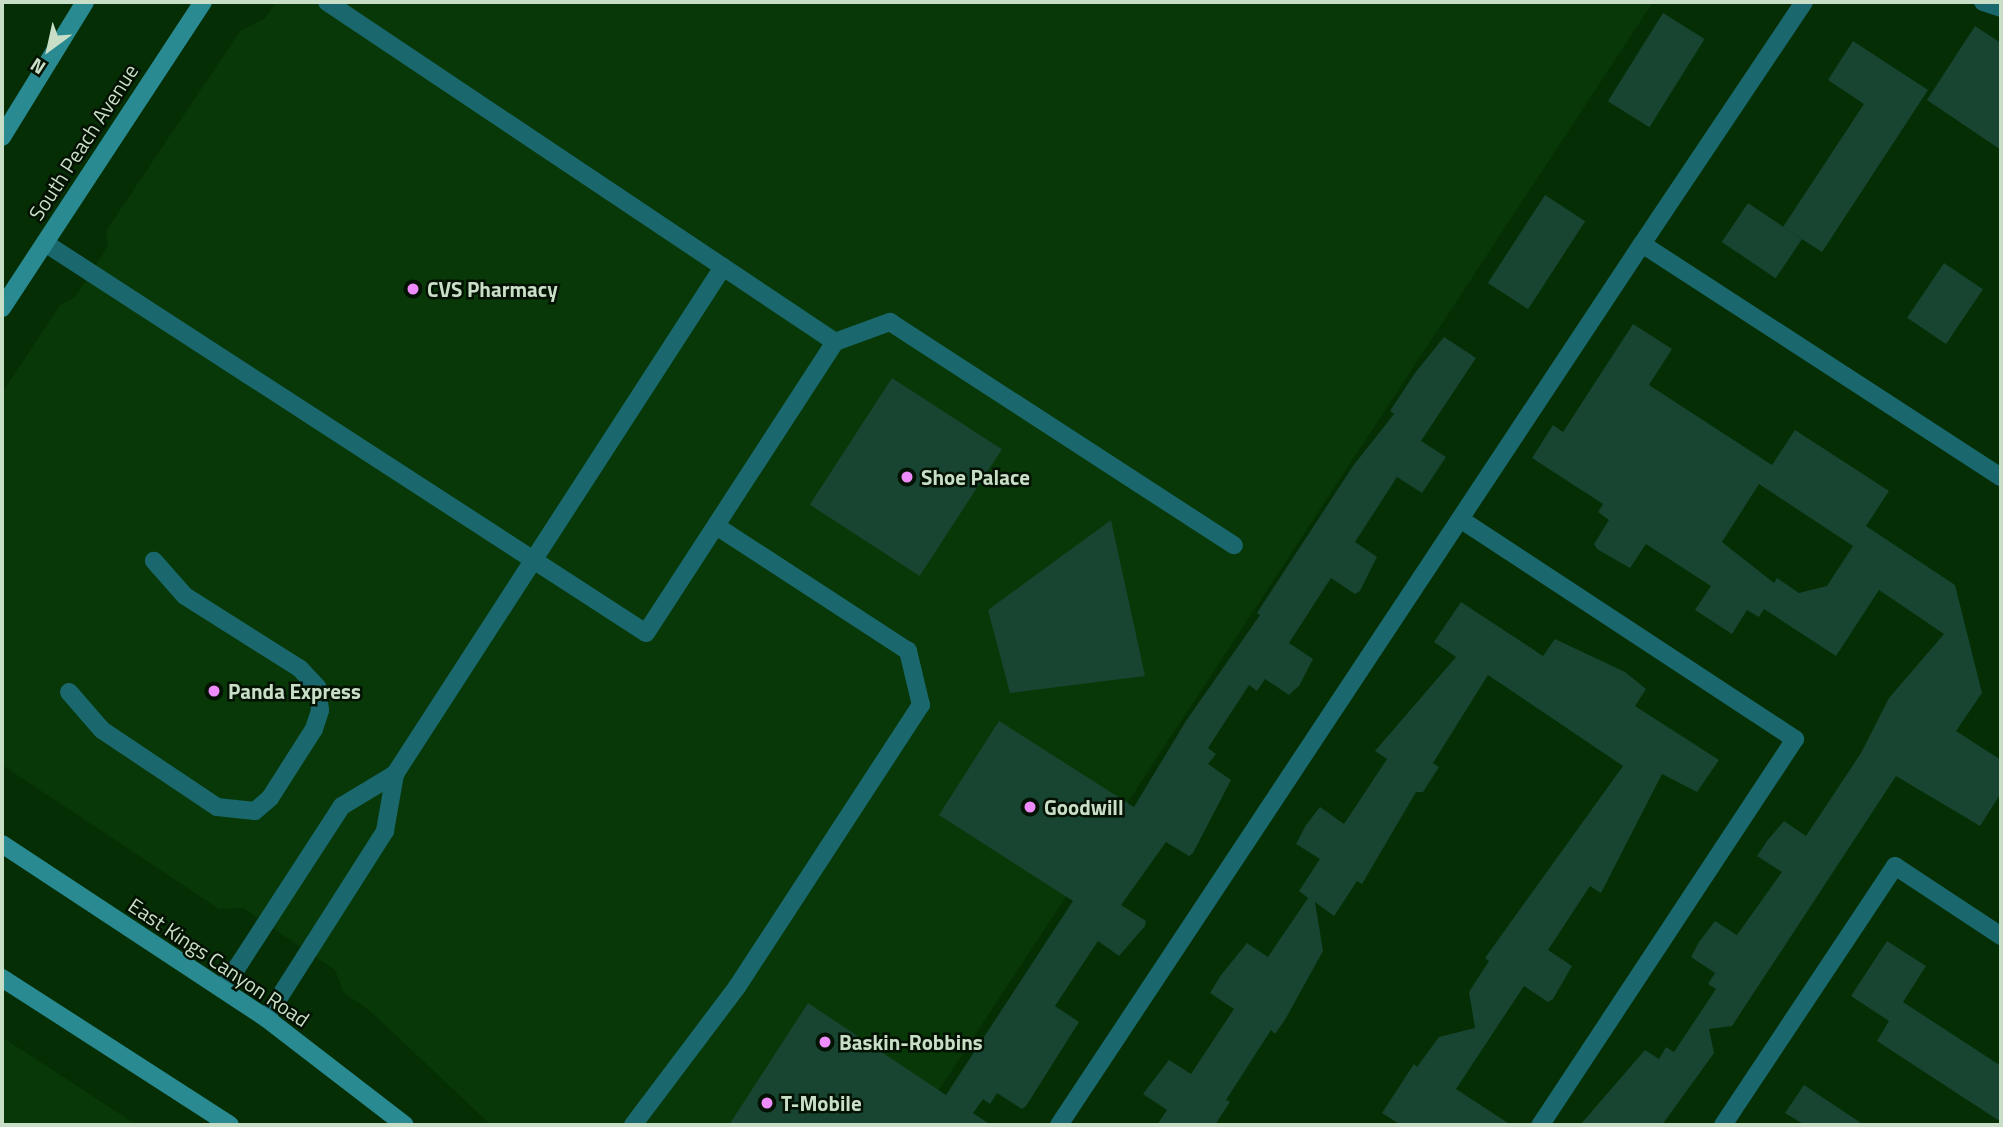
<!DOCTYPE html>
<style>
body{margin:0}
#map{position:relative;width:2003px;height:1127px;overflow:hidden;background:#052e04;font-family:"Titillium Web",sans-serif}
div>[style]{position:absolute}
.built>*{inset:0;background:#083807}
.building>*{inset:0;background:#174531;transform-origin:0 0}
.service>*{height:18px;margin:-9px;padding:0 9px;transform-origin:9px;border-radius:9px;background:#1a686e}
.minor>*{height:18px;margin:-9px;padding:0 9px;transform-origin:9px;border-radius:9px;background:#1a686e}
.secondary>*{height:18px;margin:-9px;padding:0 9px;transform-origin:9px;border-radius:9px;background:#298a92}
.dots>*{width:19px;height:19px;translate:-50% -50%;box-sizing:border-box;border:4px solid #041203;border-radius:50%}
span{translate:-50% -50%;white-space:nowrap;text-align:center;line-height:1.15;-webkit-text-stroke:5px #041203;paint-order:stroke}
.street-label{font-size:21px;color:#c8dec6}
.poi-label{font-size:21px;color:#c8dec6;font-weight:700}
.left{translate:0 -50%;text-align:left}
.frame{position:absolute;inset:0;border:4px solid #c8dec6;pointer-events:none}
.north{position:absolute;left:14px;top:14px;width:70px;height:70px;-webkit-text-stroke:5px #041203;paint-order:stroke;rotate:213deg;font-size:19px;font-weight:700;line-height:28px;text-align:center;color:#c8dec6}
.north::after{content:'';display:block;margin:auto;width:24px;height:32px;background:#c8dec6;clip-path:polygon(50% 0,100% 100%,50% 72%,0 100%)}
</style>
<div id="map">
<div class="built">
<div style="clip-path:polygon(276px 2px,1653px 2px,916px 1125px,491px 1125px,369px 1010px,344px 993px,335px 970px,243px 908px,219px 909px,2px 765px,2px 393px,60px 305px,75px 297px,108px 246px,106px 231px,240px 31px,265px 18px)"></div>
<div style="clip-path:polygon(2px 1037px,137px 1125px,2px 1125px)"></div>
</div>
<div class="building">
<div style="left:1663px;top:13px;width:49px;height:104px;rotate:32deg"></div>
<div style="clip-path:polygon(1975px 26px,2001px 43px,2001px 150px,1927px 100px)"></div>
<div style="clip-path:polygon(1853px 41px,1928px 90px,1822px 252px,1783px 227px,1864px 104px,1828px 80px)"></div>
<div style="left:1545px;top:195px;width:48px;height:105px;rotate:33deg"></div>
<div style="left:1748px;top:203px;width:65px;height:47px;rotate:34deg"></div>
<div style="left:1944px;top:263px;width:47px;height:66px;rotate:34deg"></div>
<div style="clip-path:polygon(evenodd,1633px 324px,1672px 349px,1649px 385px,1772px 465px,1795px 430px,1889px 491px,1866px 526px,1955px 585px,1982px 693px,1956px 731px,2001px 760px,2001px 793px,1980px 826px,1896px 776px,1732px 1026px,1709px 1029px,1714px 1053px,1662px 1125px,1580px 1125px,1645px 1050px,1659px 1059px,1666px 1047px,1674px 1052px,1716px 989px,1708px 984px,1715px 973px,1691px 957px,1699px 942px,1715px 921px,1737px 935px,1782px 872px,1757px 856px,1767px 841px,1784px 821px,1806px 836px,1861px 753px,1889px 698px,1944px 634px,1879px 590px,1836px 656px,1764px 609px,1759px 617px,1747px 610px,1732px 634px,1695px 610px,1711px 586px,1646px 544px,1630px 568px,1597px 549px,1594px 544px,1609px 520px,1598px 512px,1603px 504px,1532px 458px,1553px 425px,1563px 432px,1633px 324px,1759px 484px,1853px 546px,1827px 586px,1799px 593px,1777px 578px,1774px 583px,1722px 542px,1759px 484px)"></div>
<div style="clip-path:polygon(1444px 337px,1476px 358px,1421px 441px,1446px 457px,1422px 493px,1397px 477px,1355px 542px,1377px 557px,1360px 591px,1355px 594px,1331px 578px,1289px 643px,1313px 659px,1299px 686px,1289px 695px,1265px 679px,1257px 691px,1249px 685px,1208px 748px,1216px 754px,1208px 764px,1231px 780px,1193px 853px,1189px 856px,1166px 842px,1121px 905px,1146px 921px,1145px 926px,1119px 956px,1098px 941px,1055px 1006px,1079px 1022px,1026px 1106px,1022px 1109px,997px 1093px,990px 1104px,983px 1099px,973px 1113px,991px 1125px,729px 1125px,808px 1003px,946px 1095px,1073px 901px,939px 815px,999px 721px,1134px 807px,1186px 721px,1260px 615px,1257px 613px,1353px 466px,1394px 414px,1390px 411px,1415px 373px)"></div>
<div style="left:892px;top:378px;width:131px;height:151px;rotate:33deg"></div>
<div style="clip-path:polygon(1111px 520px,1145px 676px,1010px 693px,988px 610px)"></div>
<div style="clip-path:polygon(1461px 602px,1543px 656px,1555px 639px,1625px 672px,1646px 689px,1635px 706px,1719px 760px,1697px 792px,1662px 774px,1601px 893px,1590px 886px,1548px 950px,1572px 966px,1553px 999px,1548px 1002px,1524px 986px,1456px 1089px,1511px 1125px,1401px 1125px,1382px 1113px,1414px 1064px,1417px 1067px,1439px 1037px,1475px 1028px,1469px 992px,1489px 961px,1485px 958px,1623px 766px,1488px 675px,1433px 763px,1439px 767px,1423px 792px,1416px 792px,1362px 884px,1357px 881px,1334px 916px,1315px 902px,1323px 951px,1286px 1018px,1275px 1034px,1271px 1030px,1226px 1100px,1230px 1102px,1215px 1125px,1157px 1125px,1167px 1110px,1143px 1094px,1169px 1060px,1191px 1074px,1234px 1009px,1210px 993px,1221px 975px,1247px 943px,1268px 957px,1308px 898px,1299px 891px,1320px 859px,1296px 844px,1306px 825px,1320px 807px,1344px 824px,1387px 759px,1375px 751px,1456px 657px,1434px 642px)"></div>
<div style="clip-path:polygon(1887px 941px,1926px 966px,1903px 1002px,2001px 1066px,2001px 1122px,1877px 1041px,1889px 1021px,1851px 996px)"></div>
<div style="clip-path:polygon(1804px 1085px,1864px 1125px,1805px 1125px,1785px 1113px)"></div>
</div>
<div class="service">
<div style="left:327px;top:2px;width:611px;rotate:33.79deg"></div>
<div style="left:1983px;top:2px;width:19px;rotate:18deg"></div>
<div style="left:45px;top:243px;width:716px;rotate:32.98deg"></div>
<div style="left:646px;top:633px;width:347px;rotate:-57deg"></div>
<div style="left:835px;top:342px;width:59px;rotate:-20deg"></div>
<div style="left:890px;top:322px;width:410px;rotate:33deg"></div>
<div style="left:69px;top:692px;width:50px;rotate:49deg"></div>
<div style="left:102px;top:730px;width:138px;rotate:33.8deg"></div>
<div style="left:217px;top:807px;width:38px;rotate:6deg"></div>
<div style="left:255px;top:811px;width:20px;rotate:-41deg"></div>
<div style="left:270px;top:798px;width:82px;rotate:-57.5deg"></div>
<div style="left:314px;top:729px;width:20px;rotate:-72deg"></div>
<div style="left:320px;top:710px;width:23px;rotate:-97deg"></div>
<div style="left:317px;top:687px;width:26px;rotate:-133deg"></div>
<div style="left:299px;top:668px;width:135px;rotate:-147.7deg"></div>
<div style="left:185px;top:596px;width:47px;rotate:-131.5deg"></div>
<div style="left:223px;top:989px;width:218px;rotate:-57deg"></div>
<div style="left:342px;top:806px;width:62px;rotate:-31.1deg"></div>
<div style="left:266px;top:1018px;width:222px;rotate:-57.5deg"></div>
<div style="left:385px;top:831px;width:58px;rotate:-80deg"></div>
<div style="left:395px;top:774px;width:604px;rotate:-57.1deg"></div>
<div style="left:633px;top:1125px;width:173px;rotate:-53deg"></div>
<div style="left:737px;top:987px;width:337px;rotate:-56.9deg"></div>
<div style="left:921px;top:705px;width:56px;rotate:-103.5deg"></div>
<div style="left:908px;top:651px;width:229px;rotate:-146.9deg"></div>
</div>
<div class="minor">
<div style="left:1642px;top:244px;width:291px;rotate:-56.2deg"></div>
<div style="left:1460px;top:519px;width:401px;rotate:33.3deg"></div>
<div style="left:1795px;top:739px;width:463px;rotate:123.4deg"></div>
<div style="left:1059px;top:1125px;width:1056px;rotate:-56.51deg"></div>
<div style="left:1642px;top:244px;width:428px;rotate:33deg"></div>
<div style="left:1723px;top:1125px;width:311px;rotate:-56.4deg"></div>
<div style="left:1895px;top:866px;width:127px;rotate:33.4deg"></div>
</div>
<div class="secondary">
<div style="left:2px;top:137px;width:158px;rotate:-58.4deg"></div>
<div style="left:2px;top:308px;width:366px;rotate:-56.7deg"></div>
<div style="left:2px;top:844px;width:316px;rotate:33.4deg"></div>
<div style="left:266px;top:1018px;width:175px;rotate:37.6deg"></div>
<div style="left:2px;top:978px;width:271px;rotate:32.8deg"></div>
</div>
<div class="dots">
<div style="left:413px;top:289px;background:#ed8cfa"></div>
<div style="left:907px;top:477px;background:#ed8cfa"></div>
<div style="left:214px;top:691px;background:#ed8cfa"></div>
<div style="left:1030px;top:807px;background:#ed8cfa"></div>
<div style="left:825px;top:1042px;background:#ed8cfa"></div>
<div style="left:767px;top:1103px;background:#ed8cfa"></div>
</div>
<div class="street-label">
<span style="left:83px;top:142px;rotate:-57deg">South Peach Avenue</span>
<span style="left:219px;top:962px;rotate:34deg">East Kings Canyon Road</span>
</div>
<div class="poi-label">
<span class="left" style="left:427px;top:289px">CVS Pharmacy</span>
<span class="left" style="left:921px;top:477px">Shoe Palace</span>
<span class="left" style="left:228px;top:691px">Panda Express</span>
<span class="left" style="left:1044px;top:807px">Goodwill</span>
<span class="left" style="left:839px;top:1042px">Baskin-Robbins</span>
<span class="left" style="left:781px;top:1103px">T-Mobile</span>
</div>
<div class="frame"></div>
<div class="north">N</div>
</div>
